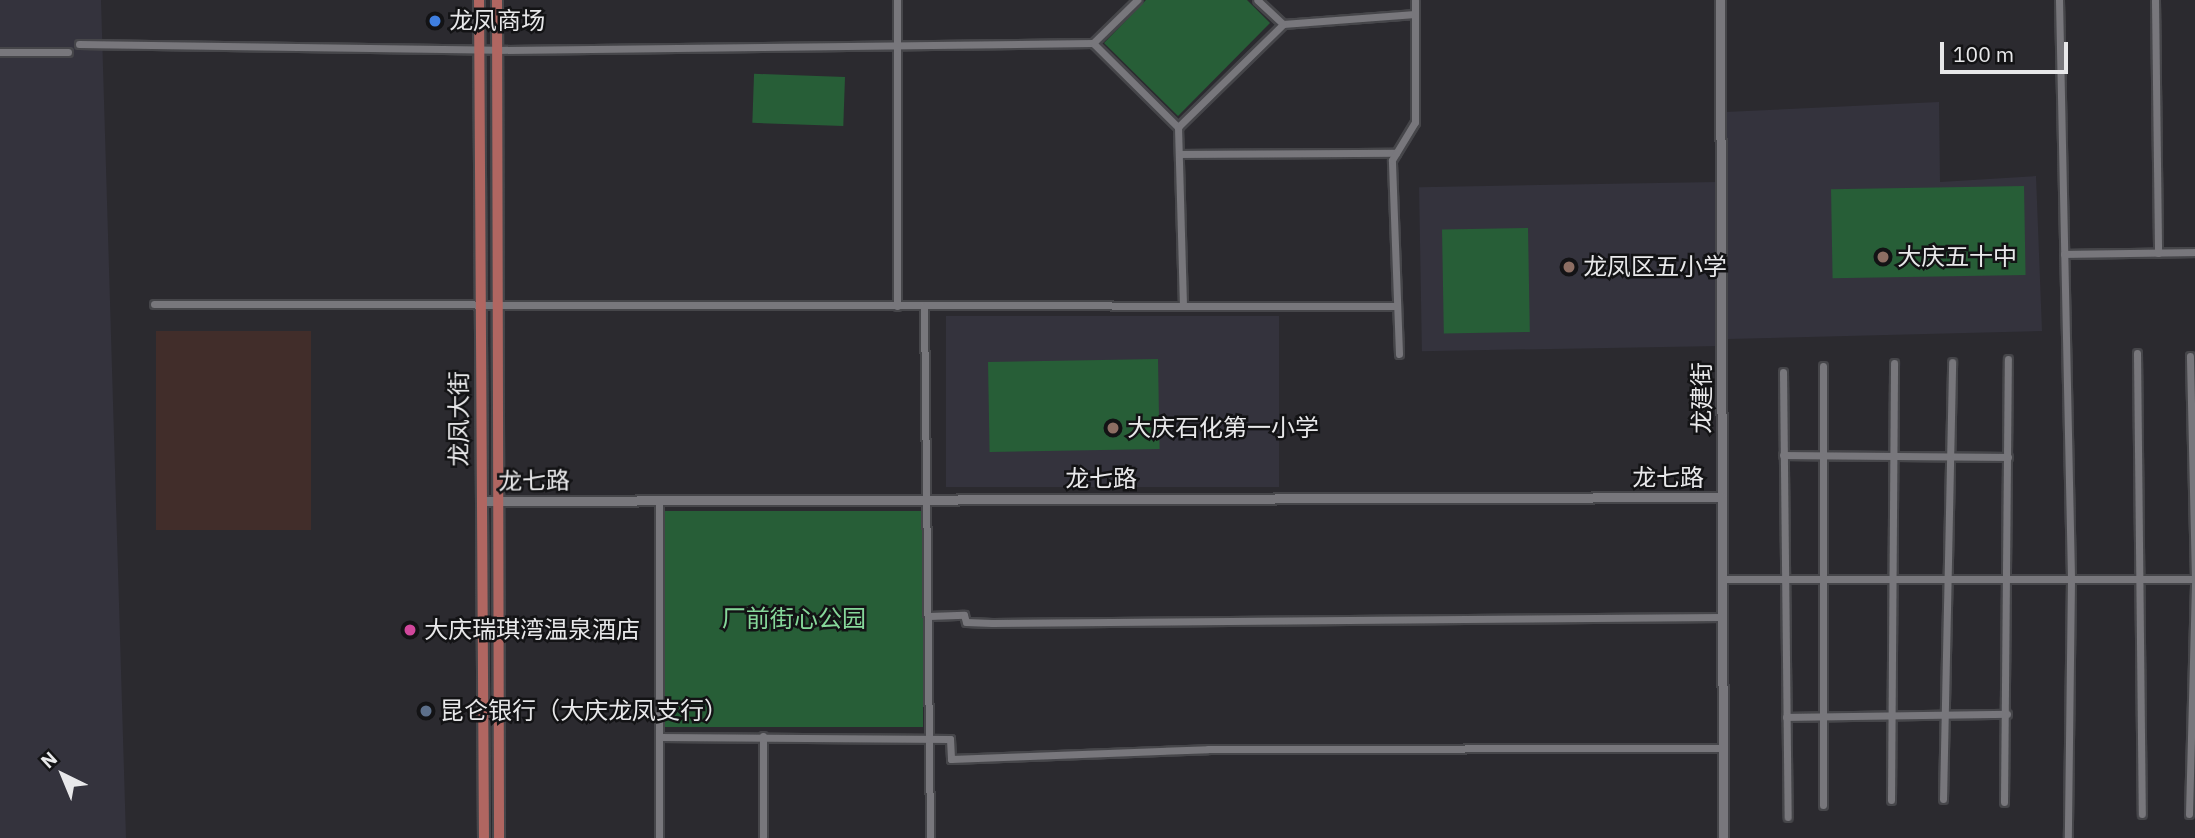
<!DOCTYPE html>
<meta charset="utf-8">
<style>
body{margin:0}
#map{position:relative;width:2195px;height:838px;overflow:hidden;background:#2b2a2f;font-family:"IBM Plex Sans","Noto Sans SC",sans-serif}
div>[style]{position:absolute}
.commercial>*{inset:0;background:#412d2a;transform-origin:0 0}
.built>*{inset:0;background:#34333d;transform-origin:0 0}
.green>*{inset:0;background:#275e37;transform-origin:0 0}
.roads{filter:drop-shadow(2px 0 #46464a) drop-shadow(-2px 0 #46464a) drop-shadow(0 2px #46464a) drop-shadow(0 -2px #46464a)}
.minor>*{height:7px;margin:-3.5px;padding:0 3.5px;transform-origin:3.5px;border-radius:3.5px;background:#78777c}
.tertiary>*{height:9px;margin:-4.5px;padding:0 4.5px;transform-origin:4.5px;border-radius:4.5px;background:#78777c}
.primary>*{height:10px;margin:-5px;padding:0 5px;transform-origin:5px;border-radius:5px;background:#b06661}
.dots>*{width:19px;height:19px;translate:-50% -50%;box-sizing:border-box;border:4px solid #131315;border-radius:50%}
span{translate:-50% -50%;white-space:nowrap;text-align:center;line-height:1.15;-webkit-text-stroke:5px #131315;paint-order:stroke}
.poi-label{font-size:24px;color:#e8e8ea}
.left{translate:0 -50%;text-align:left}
.street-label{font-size:24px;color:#e8e8ea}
.park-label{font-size:24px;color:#86d89a}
.north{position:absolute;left:28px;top:740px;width:70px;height:70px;-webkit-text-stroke:5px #131315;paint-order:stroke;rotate:317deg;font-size:19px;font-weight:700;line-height:28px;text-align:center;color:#e8e8ea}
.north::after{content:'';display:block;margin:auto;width:24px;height:32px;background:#e8e8ea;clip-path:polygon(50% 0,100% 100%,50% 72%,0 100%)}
.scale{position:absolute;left:1940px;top:42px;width:128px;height:32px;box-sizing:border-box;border:4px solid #e8e8ea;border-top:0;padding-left:9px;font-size:21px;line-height:24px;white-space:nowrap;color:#e8e8ea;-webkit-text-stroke:5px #131315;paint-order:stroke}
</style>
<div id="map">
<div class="commercial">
<div style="left:311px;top:331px;width:199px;height:155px;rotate:90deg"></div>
</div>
<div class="built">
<div style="clip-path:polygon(0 0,101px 0,126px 838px,0 838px)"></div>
<div style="clip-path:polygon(1939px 102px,1940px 182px,2036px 176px,2042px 331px,1728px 339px,1725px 112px)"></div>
<div style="left:1717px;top:182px;width:164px;height:298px;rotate:89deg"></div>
<div style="left:1279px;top:316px;width:171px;height:333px;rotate:90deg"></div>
</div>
<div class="green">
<div style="clip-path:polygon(1146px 0,1247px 0,1270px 23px,1178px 116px,1104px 43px)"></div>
<div style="left:845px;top:77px;width:49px;height:91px;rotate:92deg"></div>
<div style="left:2024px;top:186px;width:89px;height:193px;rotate:89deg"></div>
<div style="left:1528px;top:228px;width:104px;height:86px;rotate:89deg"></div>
<div style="left:1158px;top:359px;width:90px;height:170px;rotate:89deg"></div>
<div style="left:663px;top:511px;width:260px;height:216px"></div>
</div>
<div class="roads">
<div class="minor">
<div style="left:2059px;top:0;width:579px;rotate:88.81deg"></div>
<div style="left:2071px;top:579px;width:259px;rotate:90.7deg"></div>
<div style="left:2155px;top:0;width:253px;rotate:89.3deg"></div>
<div style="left:1283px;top:24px;width:132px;rotate:-4.3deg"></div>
<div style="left:1093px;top:43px;width:120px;rotate:44.7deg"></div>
<div style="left:1178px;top:127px;width:147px;rotate:-44.4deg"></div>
<div style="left:1283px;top:24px;width:35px;rotate:-137deg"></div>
<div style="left:79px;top:44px;width:418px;rotate:0.8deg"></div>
<div style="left:497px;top:50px;width:596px;rotate:-0.67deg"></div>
<div style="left:1093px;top:43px;width:62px;rotate:-44.3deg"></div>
<div style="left:0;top:52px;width:68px"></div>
<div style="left:1178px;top:127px;width:179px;rotate:88.4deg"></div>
<div style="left:1179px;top:154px;width:217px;rotate:-0.3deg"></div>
<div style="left:2064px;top:254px;width:131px;rotate:-0.9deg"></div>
<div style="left:154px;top:304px;width:1243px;rotate:0.09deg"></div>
<div style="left:897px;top:306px;width:306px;rotate:-90deg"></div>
<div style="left:924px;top:306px;width:532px;rotate:89.35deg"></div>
<div style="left:2137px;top:353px;width:461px;rotate:89.4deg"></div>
<div style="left:1399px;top:354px;width:194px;rotate:-92.1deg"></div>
<div style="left:1392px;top:160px;width:44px;rotate:-58.8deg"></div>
<div style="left:1415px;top:122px;width:122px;rotate:-90deg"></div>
<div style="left:1823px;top:366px;width:439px;rotate:90deg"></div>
<div style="left:1783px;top:372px;width:445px;rotate:89.4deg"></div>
<div style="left:1783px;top:455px;width:225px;rotate:0.5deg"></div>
<div style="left:1722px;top:579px;width:473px"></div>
<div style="left:929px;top:616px;width:35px;rotate:-2deg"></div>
<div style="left:964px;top:615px;width:7px;rotate:74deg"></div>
<div style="left:966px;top:622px;width:26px;rotate:2deg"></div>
<div style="left:992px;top:623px;width:730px;rotate:-0.47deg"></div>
<div style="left:1786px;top:717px;width:221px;rotate:-0.8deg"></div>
<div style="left:763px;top:736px;width:102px;rotate:90deg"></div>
<div style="left:659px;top:737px;width:291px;rotate:0.4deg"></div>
<div style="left:950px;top:739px;width:20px;rotate:87deg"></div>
<div style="left:951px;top:759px;width:257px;rotate:-2.2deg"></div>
<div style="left:1208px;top:749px;width:514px;rotate:-0.11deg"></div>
<div style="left:1943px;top:799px;width:437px;rotate:-88.8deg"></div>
<div style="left:1891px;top:800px;width:437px;rotate:-89.6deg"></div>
<div style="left:2004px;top:802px;width:443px;rotate:-89.5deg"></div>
<div style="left:2189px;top:814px;width:235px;rotate:-88.5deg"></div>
<div style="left:2195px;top:579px;width:223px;rotate:-91.3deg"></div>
<div style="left:659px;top:838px;width:339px;rotate:-90deg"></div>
</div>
<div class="tertiary">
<div style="left:1720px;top:0;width:838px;rotate:89.79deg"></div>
<div style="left:481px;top:501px;width:1241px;rotate:-0.18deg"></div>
</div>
<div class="primary">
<div style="left:479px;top:0;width:838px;rotate:89.66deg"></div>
<div style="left:497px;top:0;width:838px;rotate:89.86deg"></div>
</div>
</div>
<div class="dots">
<div style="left:435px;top:21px;background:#3f7fe0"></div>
<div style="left:1883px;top:257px;background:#8d6e63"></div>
<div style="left:1569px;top:267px;background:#8d6e63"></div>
<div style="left:1113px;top:428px;background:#8d6e63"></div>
<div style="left:410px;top:630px;background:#d1479c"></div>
<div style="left:426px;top:711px;background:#5c6f8a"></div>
</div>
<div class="poi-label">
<span class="left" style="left:449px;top:21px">龙凤商场</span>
<span class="left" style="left:1897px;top:257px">大庆五十中</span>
<span class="left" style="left:1583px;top:267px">龙凤区五小学</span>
<span class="left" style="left:1127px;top:428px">大庆石化第一小学</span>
<span class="left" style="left:424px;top:630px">大庆瑞琪湾温泉酒店</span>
<span class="left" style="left:440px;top:711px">昆仑银行（大庆龙凤支行）</span>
</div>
<div class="street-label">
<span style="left:1702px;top:398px;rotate:-90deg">龙建街</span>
<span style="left:459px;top:419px;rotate:-90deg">龙凤大街</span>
<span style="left:1668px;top:478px">龙七路</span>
<span style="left:1101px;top:479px">龙七路</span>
<span style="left:534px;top:481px;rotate:-1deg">龙七路</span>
</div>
<div class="park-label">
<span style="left:794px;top:619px">厂前街心公园</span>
</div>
<div class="north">N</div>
<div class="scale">100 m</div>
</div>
